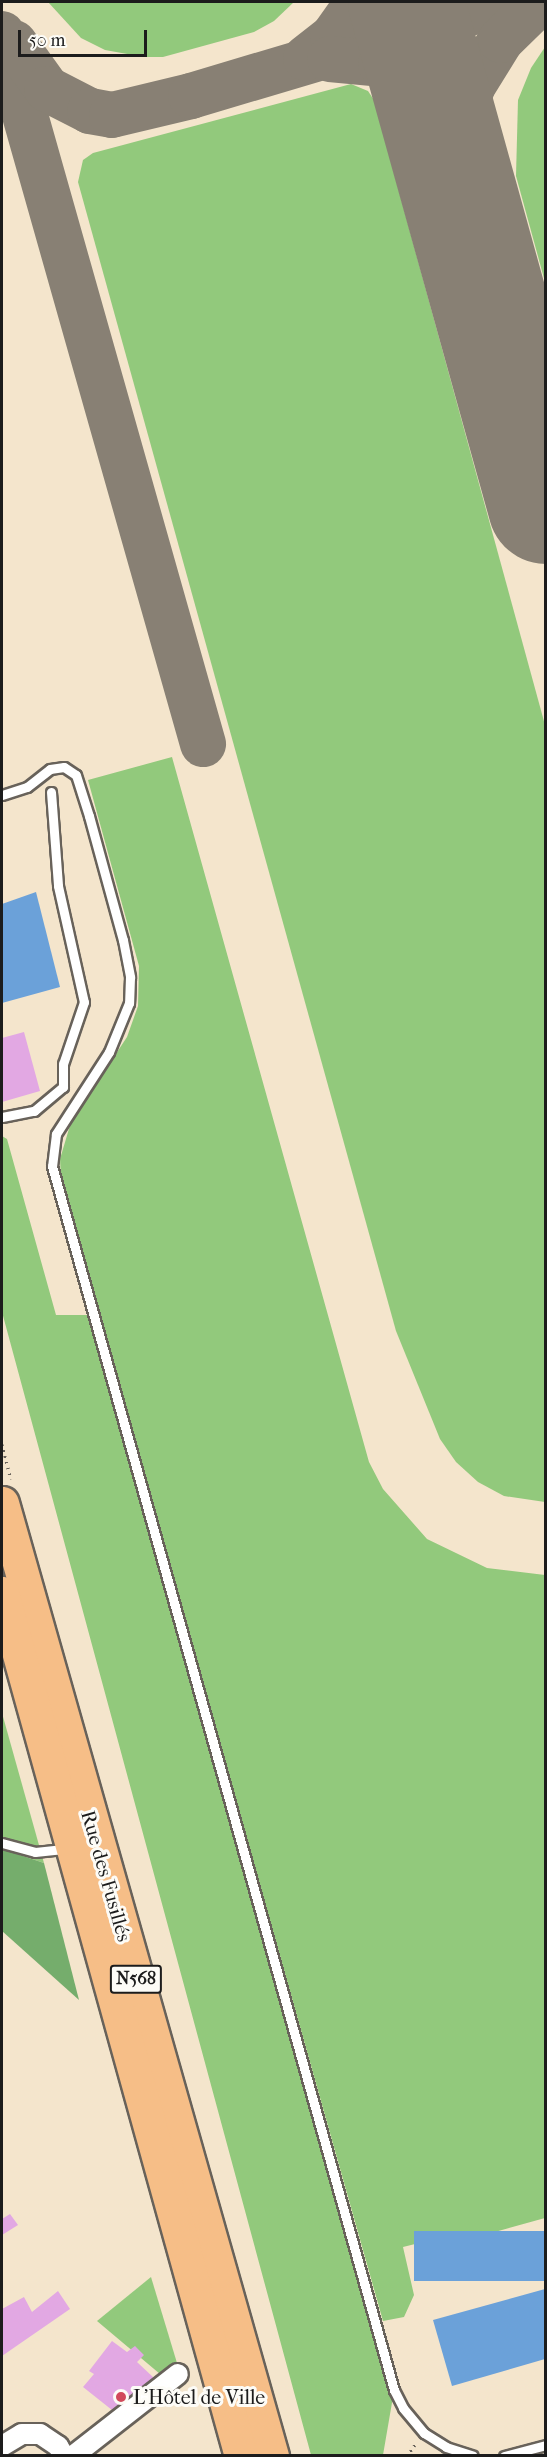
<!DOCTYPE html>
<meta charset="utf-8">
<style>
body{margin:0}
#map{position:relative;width:547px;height:2457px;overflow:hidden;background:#f4e5cc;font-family:"IM FELL French Canon",serif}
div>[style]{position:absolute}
.green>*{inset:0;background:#92c97c}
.forest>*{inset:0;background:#75ad6c}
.water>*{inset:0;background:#6ba1d9;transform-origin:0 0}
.taxiway>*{height:46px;margin:-23px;padding:0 23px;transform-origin:23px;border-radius:23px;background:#888074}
.runway>*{height:116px;margin:-58px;padding:0 58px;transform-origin:58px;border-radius:58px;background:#888074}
.building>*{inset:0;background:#e2a8e3}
.path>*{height:3px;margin-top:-1.5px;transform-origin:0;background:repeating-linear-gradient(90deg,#68625a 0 1.5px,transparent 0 6px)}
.roads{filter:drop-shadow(2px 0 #68625a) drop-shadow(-2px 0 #68625a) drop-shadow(0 2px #68625a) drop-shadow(0 -2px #68625a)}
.lane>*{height:9px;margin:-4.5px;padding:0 4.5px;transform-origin:4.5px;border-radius:4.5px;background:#fff}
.street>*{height:20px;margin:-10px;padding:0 10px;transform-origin:10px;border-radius:10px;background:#fff}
.highway>*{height:33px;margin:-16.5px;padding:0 16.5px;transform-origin:16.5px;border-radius:16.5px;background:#f6be87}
.dots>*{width:16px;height:16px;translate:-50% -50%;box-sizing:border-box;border:3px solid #fdfcf7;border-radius:50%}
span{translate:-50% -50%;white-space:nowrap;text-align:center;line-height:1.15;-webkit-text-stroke:6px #fdfcf7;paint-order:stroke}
.shield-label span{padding:2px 4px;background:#fdfcf7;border:2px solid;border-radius:4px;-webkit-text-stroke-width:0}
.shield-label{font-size:18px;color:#1c1c1c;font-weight:700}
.street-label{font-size:20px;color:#1c1c1c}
.poi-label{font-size:20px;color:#1c1c1c}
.left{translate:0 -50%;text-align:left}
.frame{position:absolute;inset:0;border:3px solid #1c1c1c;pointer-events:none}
.scale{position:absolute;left:18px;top:30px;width:129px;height:27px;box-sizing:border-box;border:3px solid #1c1c1c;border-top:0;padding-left:8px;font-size:18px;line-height:21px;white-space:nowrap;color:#1c1c1c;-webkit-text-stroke:4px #fdfcf7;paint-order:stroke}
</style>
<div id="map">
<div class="green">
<div style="clip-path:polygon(48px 2px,294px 2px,274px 21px,254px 32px,163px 57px,144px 57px,105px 50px,81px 38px)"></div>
<div style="clip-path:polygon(545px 47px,545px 282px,516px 176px,518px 100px,531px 68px)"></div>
<div style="clip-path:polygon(351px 84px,368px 91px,374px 100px,545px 725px,545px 1502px,504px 1496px,478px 1482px,456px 1462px,440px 1439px,396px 1331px,78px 182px,83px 160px,93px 153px)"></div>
<div style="clip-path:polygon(172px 757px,369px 1462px,383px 1489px,427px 1539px,487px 1568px,545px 1575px,545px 2218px,434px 2249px,431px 2240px,403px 2247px,414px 2295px,404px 2317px,383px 2321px,61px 1179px,60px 1159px,71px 1122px,127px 1037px,138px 1006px,139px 966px,88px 780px)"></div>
<div style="clip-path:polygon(2px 1136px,7px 1139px,56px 1315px,91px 1315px,394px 2391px,383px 2455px,311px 2455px,2px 1312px)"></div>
<div style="clip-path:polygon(2px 1713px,44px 1863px,2px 1849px)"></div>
<div style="clip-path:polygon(151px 2277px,177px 2363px,160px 2374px,97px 2321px)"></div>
</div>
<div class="forest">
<div style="clip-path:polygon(2px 1849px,44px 1863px,79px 2000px,2px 1931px)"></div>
</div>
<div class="water">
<div style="clip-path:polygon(36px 892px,60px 987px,2px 1003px,2px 904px)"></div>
<div style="left:545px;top:2231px;width:50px;height:131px;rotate:90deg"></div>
<div style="clip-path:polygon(545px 2289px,545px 2359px,452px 2386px,433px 2320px)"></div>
</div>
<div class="taxiway">
<div style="left:2px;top:34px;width:738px;rotate:74.19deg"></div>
<div style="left:14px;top:43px;width:57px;rotate:54.3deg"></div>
<div style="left:47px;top:89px;width:48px;rotate:27.1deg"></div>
<div style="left:90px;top:111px;width:22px;rotate:10deg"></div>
<div style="left:112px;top:115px;width:81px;rotate:-13.5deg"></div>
<div style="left:191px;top:96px;width:329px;rotate:-16.6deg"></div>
<div style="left:306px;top:58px;width:34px;rotate:-38deg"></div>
<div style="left:333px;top:37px;width:43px;rotate:-54.5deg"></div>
<div style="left:330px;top:59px;width:51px;rotate:5.6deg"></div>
<div style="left:381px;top:64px;width:35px;rotate:33deg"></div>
<div style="left:410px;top:83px;width:50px;rotate:54.7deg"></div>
<div style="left:464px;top:213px;width:56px;rotate:-94.1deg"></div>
<div style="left:460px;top:157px;width:40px;rotate:-85.7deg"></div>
<div style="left:463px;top:117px;width:31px;rotate:-73deg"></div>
<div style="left:472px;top:87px;width:55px;rotate:-58.3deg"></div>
<div style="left:501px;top:40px;width:54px;rotate:-44.3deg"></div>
</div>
<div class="runway">
<div style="left:406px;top:2px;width:523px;rotate:74.48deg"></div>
</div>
<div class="building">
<div style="clip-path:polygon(24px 1032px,40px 1091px,2px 1102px,2px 1038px)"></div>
<div style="clip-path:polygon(10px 2214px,18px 2225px,2px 2235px,2px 2219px)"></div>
<div style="clip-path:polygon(58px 2291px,70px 2309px,2px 2356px,2px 2309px,24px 2297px,32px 2312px)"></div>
<div style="clip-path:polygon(112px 2341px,127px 2352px,135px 2346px,144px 2355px,137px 2362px,154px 2378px,112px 2410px,83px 2387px,94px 2374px,89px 2371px)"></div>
</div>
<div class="path">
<div style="left:2px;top:1444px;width:36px;rotate:76deg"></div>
<div style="left:407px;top:2456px;width:16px;rotate:-55deg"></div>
</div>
<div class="roads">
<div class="lane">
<div style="left:51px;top:792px;width:94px;rotate:85.7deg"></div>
<div style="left:58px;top:886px;width:119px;rotate:77.4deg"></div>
<div style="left:84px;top:1002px;width:65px;rotate:108.7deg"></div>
<div style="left:63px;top:1064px;width:23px;rotate:90deg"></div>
<div style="left:2px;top:795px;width:26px;rotate:-18deg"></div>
<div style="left:27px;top:787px;width:29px;rotate:-38deg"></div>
<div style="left:50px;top:769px;width:14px;rotate:-8deg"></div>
<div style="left:64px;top:767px;width:14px;rotate:34deg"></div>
<div style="left:76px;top:775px;width:43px;rotate:72.4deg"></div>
<div style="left:89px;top:816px;width:129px;rotate:74.7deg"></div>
<div style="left:123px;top:940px;width:38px;rotate:79deg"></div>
<div style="left:130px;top:977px;width:26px;rotate:92deg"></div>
<div style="left:129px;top:1003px;width:53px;rotate:112.2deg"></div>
<div style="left:109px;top:1052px;width:98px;rotate:122.9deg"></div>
<div style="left:56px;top:1134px;width:32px;rotate:97deg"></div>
<div style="left:52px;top:1166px;width:1271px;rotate:74.39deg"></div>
<div style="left:394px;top:2390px;width:20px;rotate:63deg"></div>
<div style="left:403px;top:2408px;width:33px;rotate:50deg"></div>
<div style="left:424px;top:2433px;width:26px;rotate:32deg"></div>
<div style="left:446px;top:2447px;width:28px;rotate:18deg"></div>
<div style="left:2px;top:1117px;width:33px;rotate:-11deg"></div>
<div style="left:34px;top:1111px;width:38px;rotate:-40deg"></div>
<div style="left:2px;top:1843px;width:34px;rotate:15deg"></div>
<div style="left:35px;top:1852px;width:31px;rotate:-6deg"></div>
<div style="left:504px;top:2456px;width:43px;rotate:-14.7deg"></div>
</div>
<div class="street">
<div style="left:2px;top:2446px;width:23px;rotate:-31deg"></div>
<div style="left:22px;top:2434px;width:18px"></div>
<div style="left:40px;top:2434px;width:22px;rotate:34deg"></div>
<div style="left:58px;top:2446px;width:12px;rotate:59deg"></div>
<div style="left:73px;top:2456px;width:133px;rotate:-38deg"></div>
</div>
<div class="highway">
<div style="left:2px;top:1503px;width:991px;rotate:74.18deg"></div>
<div style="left:2px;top:1593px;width:895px;rotate:74.52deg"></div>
</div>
</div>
<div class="dots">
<div style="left:121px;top:2397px;background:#d1495b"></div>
</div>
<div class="shield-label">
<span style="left:136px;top:1979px">N568</span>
</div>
<div class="street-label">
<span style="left:106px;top:1876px;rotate:74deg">Rue des Fusillés</span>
</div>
<div class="poi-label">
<span class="left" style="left:133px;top:2397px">L'Hôtel de Ville</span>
</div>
<div class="frame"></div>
<div class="scale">50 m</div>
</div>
